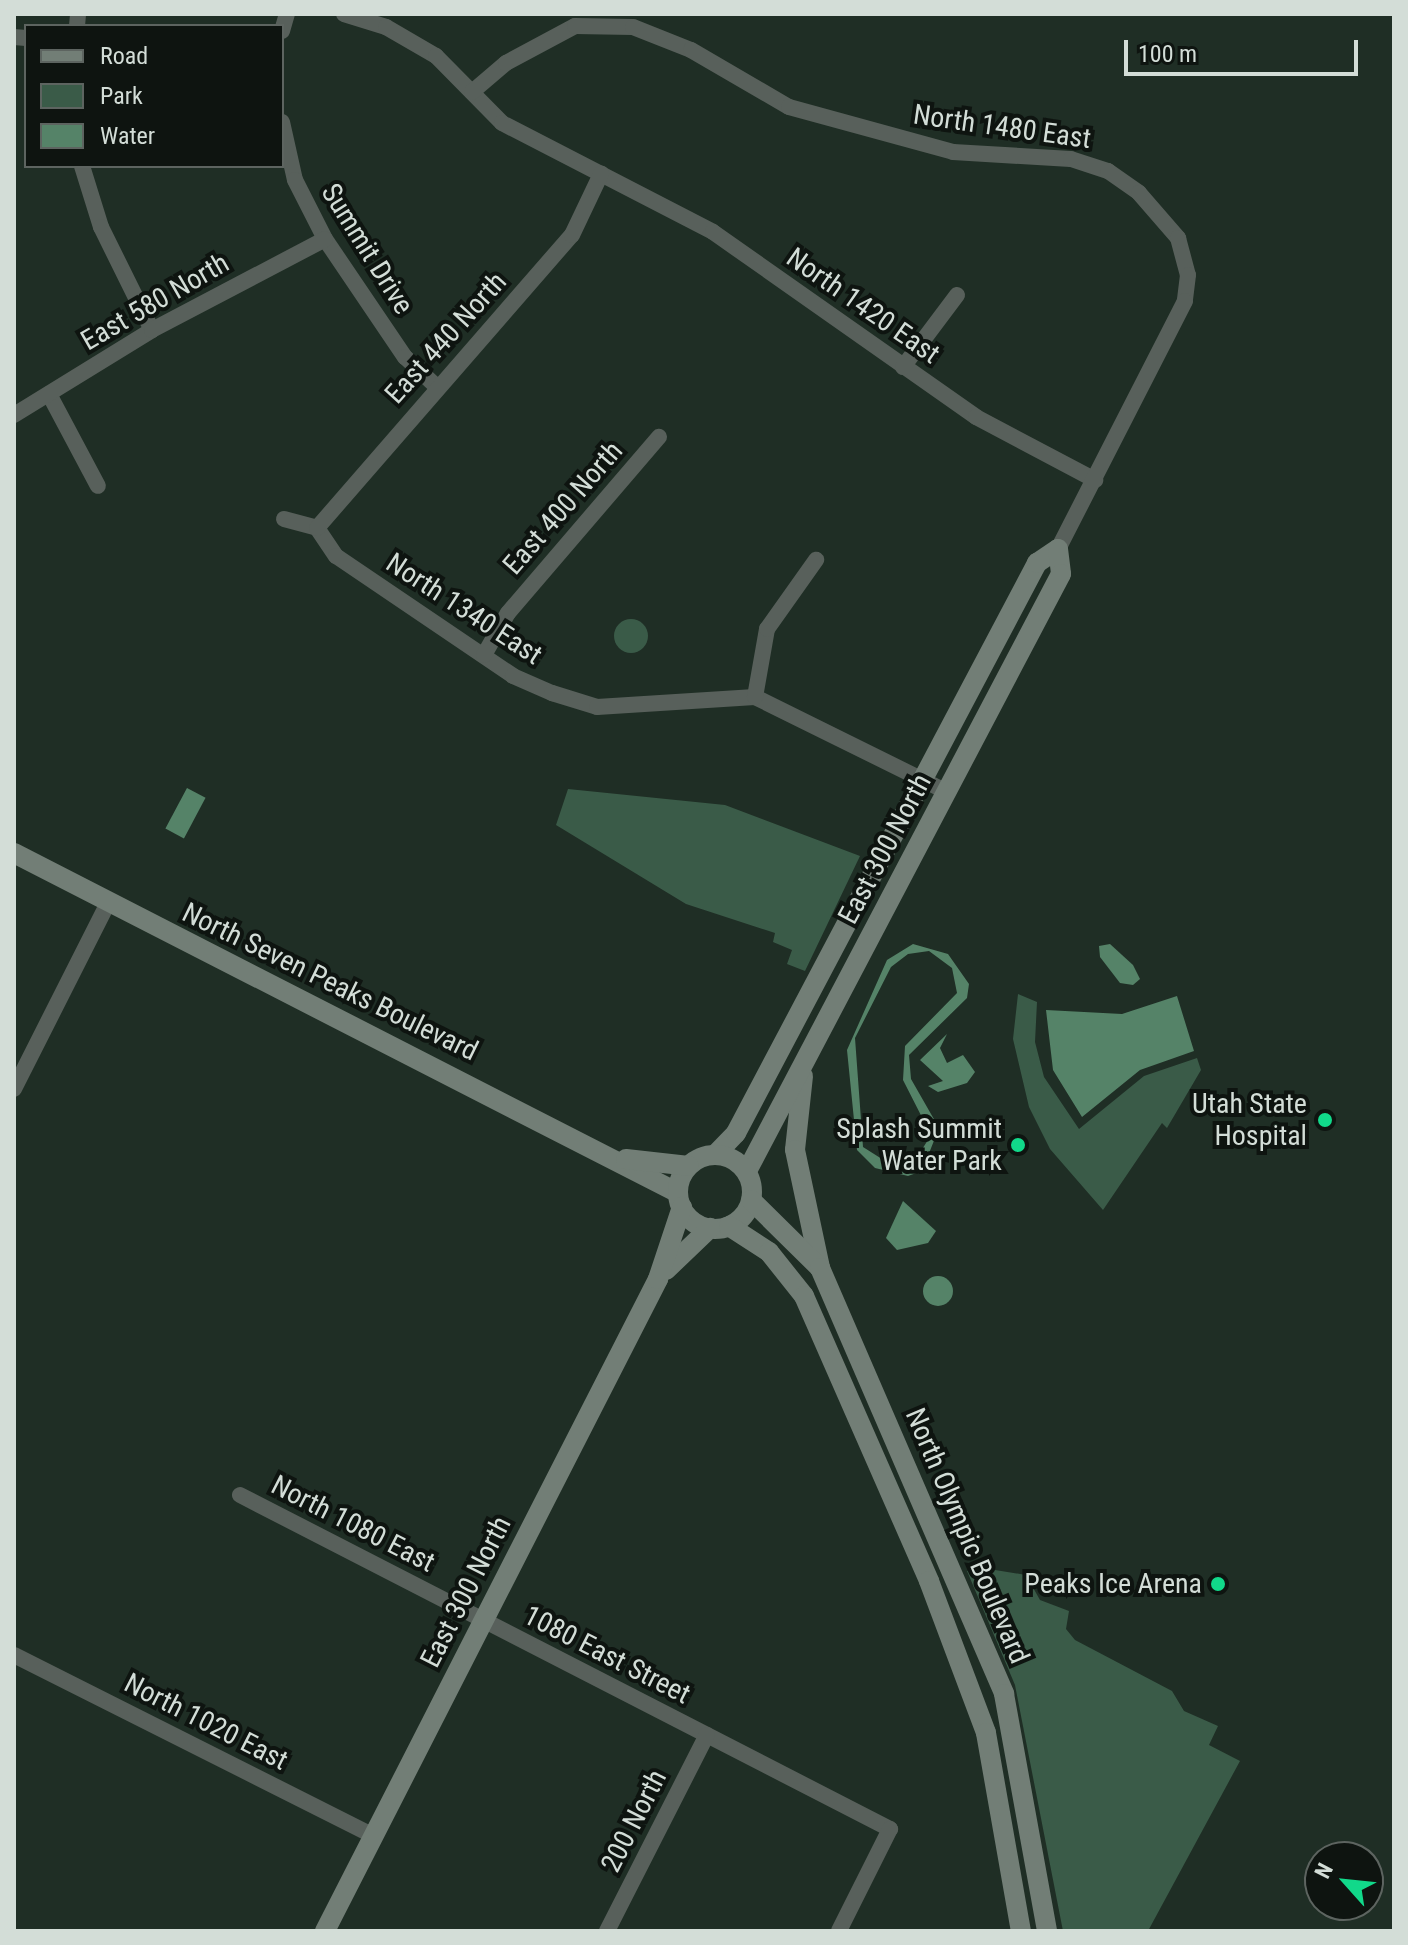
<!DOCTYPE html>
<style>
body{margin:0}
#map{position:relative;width:1408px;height:1945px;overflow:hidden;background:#1f2e25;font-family:"Roboto Condensed",sans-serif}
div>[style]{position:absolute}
.green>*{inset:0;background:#3a5b48}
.round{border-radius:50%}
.water>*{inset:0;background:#558368;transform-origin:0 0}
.street>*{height:16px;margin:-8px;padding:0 8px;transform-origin:8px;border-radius:8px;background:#58605b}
.secondary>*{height:20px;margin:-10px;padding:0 10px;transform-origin:10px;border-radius:10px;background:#727e76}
.secondary>.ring{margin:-10px;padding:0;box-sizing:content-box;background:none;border:20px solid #727e76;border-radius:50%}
.dots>*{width:22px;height:22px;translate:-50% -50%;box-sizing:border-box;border:4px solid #0e1410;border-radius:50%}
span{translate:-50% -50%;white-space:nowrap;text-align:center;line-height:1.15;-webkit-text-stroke:8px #0e1410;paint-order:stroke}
.street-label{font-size:28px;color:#d3ddd7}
.poi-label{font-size:28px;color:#d3ddd7}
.right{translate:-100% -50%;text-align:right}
.frame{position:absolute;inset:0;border:16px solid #d3ddd7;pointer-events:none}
.legend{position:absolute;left:24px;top:24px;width:260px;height:144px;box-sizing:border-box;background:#0e1410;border:2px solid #5d6460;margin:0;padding:10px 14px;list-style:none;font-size:24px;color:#d3ddd7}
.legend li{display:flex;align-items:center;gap:16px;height:40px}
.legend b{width:40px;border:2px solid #5d6460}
.north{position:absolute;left:1304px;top:1841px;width:80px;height:80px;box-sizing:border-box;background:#0e1410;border:2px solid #5d6460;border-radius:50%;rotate:297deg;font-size:22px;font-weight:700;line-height:32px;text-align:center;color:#d3ddd7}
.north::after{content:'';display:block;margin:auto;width:28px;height:36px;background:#11d98a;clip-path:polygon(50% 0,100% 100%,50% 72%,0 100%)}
.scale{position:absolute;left:1124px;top:40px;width:234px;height:36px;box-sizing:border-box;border:4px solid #d3ddd7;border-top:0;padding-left:10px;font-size:24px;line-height:28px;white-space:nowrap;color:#d3ddd7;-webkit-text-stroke:6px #0e1410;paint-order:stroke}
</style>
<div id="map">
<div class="green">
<div class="round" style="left:614px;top:619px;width:34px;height:34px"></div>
<div style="clip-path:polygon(568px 789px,725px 805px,860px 856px,805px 971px,787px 964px,792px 950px,773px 942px,775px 933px,686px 904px,556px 825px)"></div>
<div style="clip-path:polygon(1018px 994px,1037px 1002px,1035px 1042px,1044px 1077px,1079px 1129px,1144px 1076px,1197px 1058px,1201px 1070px,1167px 1128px,1162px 1123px,1103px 1210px,1050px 1149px,1029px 1107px,1013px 1039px)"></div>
<div style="clip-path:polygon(983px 1568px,1026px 1575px,1040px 1600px,1069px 1611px,1066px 1629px,1075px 1640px,1172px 1691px,1184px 1711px,1218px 1726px,1209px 1745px,1240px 1761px,1148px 1931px,1063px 1931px,1015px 1685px,967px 1571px)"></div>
</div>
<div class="water">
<div style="left:187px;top:788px;width:21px;height:46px;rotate:28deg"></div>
<div style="clip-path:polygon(evenodd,913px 944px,948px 954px,969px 984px,967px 998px,909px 1055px,911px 1079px,939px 1128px,922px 1171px,908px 1176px,875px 1168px,857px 1150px,847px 1050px,887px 960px,913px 944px,929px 951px,952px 968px,957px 993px,905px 1046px,903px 1080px,931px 1135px,916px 1159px,893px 1166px,863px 1147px,855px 1038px,891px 967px,908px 954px,929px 951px)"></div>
<div style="clip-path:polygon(1110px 944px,1133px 965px,1140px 979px,1133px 985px,1120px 983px,1100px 957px,1099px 946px)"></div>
<div style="clip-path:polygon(1177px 996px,1194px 1051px,1140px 1070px,1082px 1117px,1053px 1070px,1046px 1010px,1122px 1014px)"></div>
<div style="clip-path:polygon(947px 1034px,940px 1048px,947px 1063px,963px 1055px,975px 1072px,967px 1083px,938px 1092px,928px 1086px,943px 1081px,920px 1060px)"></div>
<div style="clip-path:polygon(903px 1201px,936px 1231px,928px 1243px,897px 1250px,886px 1238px)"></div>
<div class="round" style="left:923px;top:1276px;width:30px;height:30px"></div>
</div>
<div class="street">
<div style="left:344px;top:14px;width:44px;rotate:17.2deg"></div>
<div style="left:386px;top:27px;width:58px;rotate:30.1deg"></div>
<div style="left:436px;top:56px;width:94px;rotate:45.4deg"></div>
<div style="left:502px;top:123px;width:237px;rotate:27.3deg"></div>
<div style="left:713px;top:232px;width:322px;rotate:35.1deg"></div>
<div style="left:976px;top:417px;width:135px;rotate:27.9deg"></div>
<div style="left:77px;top:26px;width:12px;rotate:-85deg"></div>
<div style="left:282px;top:31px;width:18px;rotate:-74deg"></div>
<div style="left:14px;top:37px;width:12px;rotate:5deg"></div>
<div style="left:472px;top:92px;width:45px;rotate:-40.5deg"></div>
<div style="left:506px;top:63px;width:78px;rotate:-28.2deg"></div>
<div style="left:575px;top:26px;width:58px;rotate:1deg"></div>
<div style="left:633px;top:27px;width:62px;rotate:21.6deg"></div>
<div style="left:691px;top:50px;width:113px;rotate:30.2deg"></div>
<div style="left:789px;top:107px;width:170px;rotate:15.3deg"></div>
<div style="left:953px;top:152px;width:118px;rotate:3.4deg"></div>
<div style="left:1071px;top:159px;width:39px;rotate:18deg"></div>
<div style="left:1108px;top:171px;width:38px;rotate:35deg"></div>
<div style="left:1139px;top:193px;width:60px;rotate:49.1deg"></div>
<div style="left:1178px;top:238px;width:38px;rotate:75deg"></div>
<div style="left:1188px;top:275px;width:26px;rotate:97deg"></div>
<div style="left:1185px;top:301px;width:279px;rotate:117.1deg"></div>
<div style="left:282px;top:122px;width:59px;rotate:77.4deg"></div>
<div style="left:295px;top:180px;width:66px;rotate:63deg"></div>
<div style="left:325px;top:239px;width:143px;rotate:55.9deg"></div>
<div style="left:405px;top:357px;width:44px;rotate:43.2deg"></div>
<div style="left:82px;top:166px;width:64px;rotate:72.7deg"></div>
<div style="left:101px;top:227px;width:115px;rotate:63.7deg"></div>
<div style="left:903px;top:367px;width:90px;rotate:-53.1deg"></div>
<div style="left:49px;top:394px;width:104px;rotate:62deg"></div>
<div style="left:14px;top:415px;width:162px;rotate:-31.6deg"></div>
<div style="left:152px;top:330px;width:195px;rotate:-27.7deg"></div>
<div style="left:284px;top:519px;width:34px;rotate:15deg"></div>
<div style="left:317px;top:528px;width:34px;rotate:56deg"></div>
<div style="left:336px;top:556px;width:214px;rotate:34.1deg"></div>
<div style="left:513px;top:676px;width:43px;rotate:23.6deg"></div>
<div style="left:552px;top:693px;width:47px;rotate:17.3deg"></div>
<div style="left:597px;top:707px;width:158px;rotate:-3.6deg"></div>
<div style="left:755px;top:697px;width:214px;rotate:26.3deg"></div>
<div style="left:317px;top:528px;width:388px;rotate:-49deg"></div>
<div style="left:572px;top:235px;width:68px;rotate:-64.6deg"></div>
<div style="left:484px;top:655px;width:48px;rotate:-60.3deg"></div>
<div style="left:508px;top:613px;width:232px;rotate:-49.4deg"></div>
<div style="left:755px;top:697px;width:69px;rotate:-80deg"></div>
<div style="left:767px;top:629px;width:85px;rotate:-54.6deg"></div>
<div style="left:14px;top:1089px;width:208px;rotate:-63.2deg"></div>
<div style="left:240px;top:1495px;width:731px;rotate:27.2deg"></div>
<div style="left:890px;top:1829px;width:114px;rotate:116.6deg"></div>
<div style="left:14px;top:1655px;width:403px;rotate:26.7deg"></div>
<div style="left:607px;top:1931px;width:220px;rotate:-63deg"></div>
</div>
<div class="secondary">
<div style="left:14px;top:853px;width:746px;rotate:27.11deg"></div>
<div style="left:803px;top:1076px;width:74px;rotate:96.2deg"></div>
<div style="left:795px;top:1150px;width:121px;rotate:78deg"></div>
<div style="left:715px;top:1155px;width:30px;rotate:-46deg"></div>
<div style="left:736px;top:1133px;width:645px;rotate:-62.16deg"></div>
<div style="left:1037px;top:563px;width:25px;rotate:-34deg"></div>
<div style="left:1058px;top:549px;width:25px;rotate:83deg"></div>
<div style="left:1061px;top:574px;width:675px;rotate:117.74deg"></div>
<div class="ring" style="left:678px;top:1155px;width:54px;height:54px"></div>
<div style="left:626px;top:1159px;width:63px;rotate:6.3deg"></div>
<div style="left:751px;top:1200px;width:97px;rotate:44.6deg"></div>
<div style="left:820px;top:1268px;width:464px;rotate:66.6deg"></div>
<div style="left:1004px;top:1694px;width:241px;rotate:79.7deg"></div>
<div style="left:729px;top:1226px;width:48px;rotate:33deg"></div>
<div style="left:769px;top:1252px;width:56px;rotate:51.5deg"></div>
<div style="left:804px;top:1296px;width:311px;rotate:66.3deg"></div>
<div style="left:929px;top:1581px;width:162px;rotate:69.4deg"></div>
<div style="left:986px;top:1733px;width:201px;rotate:80deg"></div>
<div style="left:666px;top:1270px;width:61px;rotate:-43.7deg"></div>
<div style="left:325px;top:1931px;width:732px;rotate:-62.94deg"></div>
<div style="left:658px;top:1279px;width:76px;rotate:-71.6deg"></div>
</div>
<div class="dots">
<div style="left:1325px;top:1120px;background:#11d98a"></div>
<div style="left:1018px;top:1145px;background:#11d98a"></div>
<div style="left:1218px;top:1584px;background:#11d98a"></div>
</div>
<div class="street-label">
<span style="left:1002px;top:127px;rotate:8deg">North 1480 East</span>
<span style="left:367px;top:249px;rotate:58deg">Summit Drive</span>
<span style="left:155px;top:302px;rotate:-30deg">East 580 North</span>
<span style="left:863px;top:306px;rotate:35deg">North 1420 East</span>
<span style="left:446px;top:338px;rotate:-48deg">East 440 North</span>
<span style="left:563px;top:508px;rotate:-49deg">East 400 North</span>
<span style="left:464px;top:609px;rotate:33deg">North 1340 East</span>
<span style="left:885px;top:849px;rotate:-62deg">East 300 North</span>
<span style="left:330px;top:982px;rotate:26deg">North Seven Peaks Boulevard</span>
<span style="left:353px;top:1524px;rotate:27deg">North 1080 East</span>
<span style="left:967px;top:1536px;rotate:67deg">North Olympic Boulevard</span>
<span style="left:466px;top:1592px;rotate:-63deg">East 300 North</span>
<span style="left:607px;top:1655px;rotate:27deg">1080 East Street</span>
<span style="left:206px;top:1722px;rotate:27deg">North 1020 East</span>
<span style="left:634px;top:1821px;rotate:-63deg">200 North</span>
</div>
<div class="poi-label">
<span class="right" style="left:1307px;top:1120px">Utah State<br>Hospital</span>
<span class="right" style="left:1002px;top:1145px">Splash Summit<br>Water Park</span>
<span class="right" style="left:1202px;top:1584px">Peaks Ice Arena</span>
</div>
<div class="frame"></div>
<ul class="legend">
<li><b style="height:10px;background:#727e76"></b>Road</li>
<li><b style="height:22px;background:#3a5b48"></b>Park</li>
<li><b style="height:22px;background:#558368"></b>Water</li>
</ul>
<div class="north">N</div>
<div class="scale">100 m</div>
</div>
